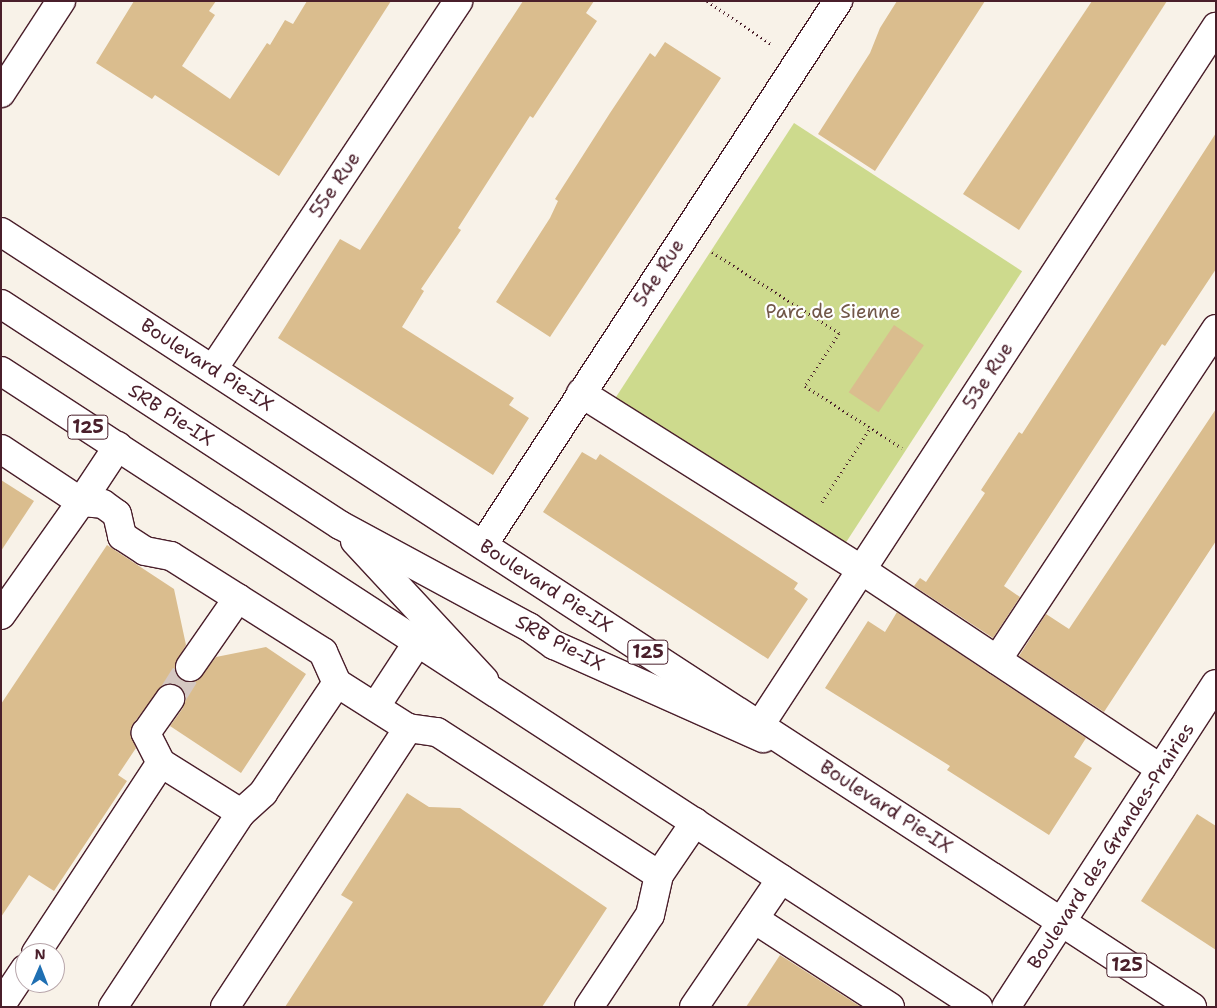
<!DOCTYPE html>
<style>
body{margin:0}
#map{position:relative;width:1217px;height:1008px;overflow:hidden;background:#f8f2e8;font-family:"Shantell Sans",sans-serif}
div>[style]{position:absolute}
.green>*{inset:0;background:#cdda8d;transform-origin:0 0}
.building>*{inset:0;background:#dabd8e;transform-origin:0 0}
.minor-tunnel>*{height:28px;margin-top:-14px;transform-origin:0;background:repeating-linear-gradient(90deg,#d5c8c2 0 28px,transparent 0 42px)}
.path>*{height:3px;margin-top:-1.5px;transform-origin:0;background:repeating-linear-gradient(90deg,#4a1f2b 0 1px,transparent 0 5px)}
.roads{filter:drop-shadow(1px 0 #4a1f2b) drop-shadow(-1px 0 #4a1f2b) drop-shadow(0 1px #4a1f2b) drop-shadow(0 -1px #4a1f2b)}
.minor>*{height:28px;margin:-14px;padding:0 14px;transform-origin:14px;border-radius:14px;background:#fff}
.major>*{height:28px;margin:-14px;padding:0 14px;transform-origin:14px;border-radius:14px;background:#fff}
span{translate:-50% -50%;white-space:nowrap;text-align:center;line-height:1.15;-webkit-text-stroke:4.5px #fff;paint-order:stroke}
.shield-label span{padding:1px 4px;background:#fff;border:1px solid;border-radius:4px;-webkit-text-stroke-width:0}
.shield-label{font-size:18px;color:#4a1f2b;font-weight:700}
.street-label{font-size:19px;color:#4a1f2b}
.park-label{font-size:19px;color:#715748}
.frame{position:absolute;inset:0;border:2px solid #4a1f2b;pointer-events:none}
.north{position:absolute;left:15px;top:943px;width:50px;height:50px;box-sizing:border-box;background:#fff;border:1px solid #b7a5aa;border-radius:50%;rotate:1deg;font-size:14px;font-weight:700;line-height:20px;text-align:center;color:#4a1f2b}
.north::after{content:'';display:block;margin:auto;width:18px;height:22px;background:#1f6fb2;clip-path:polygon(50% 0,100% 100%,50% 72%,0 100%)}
</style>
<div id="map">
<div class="green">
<div style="left:794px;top:123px;width:272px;height:333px;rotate:33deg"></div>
</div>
<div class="building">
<div style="clip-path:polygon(134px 1px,216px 1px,209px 11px,215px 15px,182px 66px,230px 99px,267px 43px,270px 45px,285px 20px,293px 24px,307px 1px,391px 1px,279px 176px,155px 95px,152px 99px,96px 63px)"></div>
<div style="clip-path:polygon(523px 1px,594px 1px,586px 13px,597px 21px,533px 118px,530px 116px,458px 228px,461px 230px,421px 289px,424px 291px,402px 327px,514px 398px,509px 405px,529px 418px,493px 475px,278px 338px,340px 239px,360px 250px)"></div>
<div style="clip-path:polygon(897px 1px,985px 1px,875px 171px,818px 134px,870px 53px,880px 28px)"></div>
<div style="clip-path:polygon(1092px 1px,1167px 1px,1019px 230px,963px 194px)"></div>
<div style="clip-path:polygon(665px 42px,721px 78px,550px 337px,496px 302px,550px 218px,558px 201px,555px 199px,610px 113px,650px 53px,655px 57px)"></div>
<div style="clip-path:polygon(1216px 133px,1216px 269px,1165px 346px,1162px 344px,1004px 586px,1020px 597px,993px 638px,914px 586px,920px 578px,926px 582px,985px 493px,981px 490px,1019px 432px,1022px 434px)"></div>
<div style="left:894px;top:325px;width:36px;height:81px;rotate:34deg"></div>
<div style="clip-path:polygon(1216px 409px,1216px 541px,1104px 712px,1019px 656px,1046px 614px,1069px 629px)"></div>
<div style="clip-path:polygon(582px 452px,596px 460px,600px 454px,798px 583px,794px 589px,808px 599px,768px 659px,543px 512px)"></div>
<div style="clip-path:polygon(1px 480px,34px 501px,1px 551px)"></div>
<div style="clip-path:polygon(107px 545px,174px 589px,186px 645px,175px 665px,182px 680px,197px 681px,216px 657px,266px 647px,306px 674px,241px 773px,170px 726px,183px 708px,184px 693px,172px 684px,163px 685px,133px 724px,130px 732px,136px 748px,118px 775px,127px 781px,54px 891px,29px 875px,1px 917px,1px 704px)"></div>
<div style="clip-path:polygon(897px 612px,1086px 738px,1074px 757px,1092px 768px,1049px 835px,947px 770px,950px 766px,825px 688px,868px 621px,885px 632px)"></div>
<div style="clip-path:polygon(407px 793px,429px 807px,460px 808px,607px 908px,542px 1007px,285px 1007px,353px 902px,341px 895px)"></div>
<div style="clip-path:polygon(1197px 814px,1216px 826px,1216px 950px,1141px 901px)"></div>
<div style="clip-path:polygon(780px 955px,861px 1007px,746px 1007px)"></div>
</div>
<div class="minor-tunnel">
<div style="left:170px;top:699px;width:38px;rotate:-58deg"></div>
</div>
<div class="path">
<div style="left:707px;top:1px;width:77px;rotate:33.9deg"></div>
<div style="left:712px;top:252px;width:151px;rotate:32.5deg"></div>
<div style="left:839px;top:333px;width:63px;rotate:122.7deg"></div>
<div style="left:805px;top:386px;width:115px;rotate:32.6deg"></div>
<div style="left:822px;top:502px;width:88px;rotate:-57deg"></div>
</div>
<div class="roads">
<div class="minor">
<div style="left:1px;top:93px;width:110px;rotate:-56.9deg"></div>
<div style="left:1px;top:304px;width:405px;rotate:33.1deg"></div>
<div style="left:340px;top:525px;width:215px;rotate:28.4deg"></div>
<div style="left:529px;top:627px;width:31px;rotate:36deg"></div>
<div style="left:554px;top:645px;width:229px;rotate:24deg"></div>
<div style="left:213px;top:369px;width:442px;rotate:-56.3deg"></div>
<div style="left:581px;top:393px;width:330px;rotate:32.2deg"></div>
<div style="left:860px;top:569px;width:361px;rotate:33.6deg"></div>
<div style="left:1px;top:449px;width:96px;rotate:33.5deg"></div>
<div style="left:81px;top:502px;width:67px;rotate:-56.5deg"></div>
<div style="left:355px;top:541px;width:190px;rotate:47.1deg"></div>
<div style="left:483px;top:545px;width:650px;rotate:-56.87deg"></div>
<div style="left:1px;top:615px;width:138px;rotate:-54.7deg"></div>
<div style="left:81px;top:502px;width:22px;rotate:5deg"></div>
<div style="left:103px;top:504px;width:17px;rotate:36deg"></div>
<div style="left:117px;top:514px;width:23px;rotate:77deg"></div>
<div style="left:122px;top:536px;width:27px;rotate:33deg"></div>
<div style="left:145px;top:551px;width:26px;rotate:11deg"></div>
<div style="left:171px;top:556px;width:180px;rotate:32.3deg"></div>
<div style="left:323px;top:652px;width:34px;rotate:66deg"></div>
<div style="left:337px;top:683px;width:84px;rotate:32.4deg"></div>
<div style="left:408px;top:728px;width:29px;rotate:8deg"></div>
<div style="left:437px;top:732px;width:264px;rotate:32.8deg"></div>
<div style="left:659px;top:875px;width:64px;rotate:-55.8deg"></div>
<div style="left:997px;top:660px;width:397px;rotate:-56.5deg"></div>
<div style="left:190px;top:667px;width:84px;rotate:-55.2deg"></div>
<div style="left:376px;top:706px;width:79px;rotate:-56.9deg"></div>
<div style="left:760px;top:725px;width:834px;rotate:-56.84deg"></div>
<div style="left:241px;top:813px;width:30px;rotate:-42deg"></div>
<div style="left:263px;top:793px;width:133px;rotate:-56.1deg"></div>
<div style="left:754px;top:919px;width:162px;rotate:32.9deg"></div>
<div style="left:36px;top:953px;width:227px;rotate:-56.7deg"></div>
<div style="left:161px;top:763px;width:34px;rotate:-117deg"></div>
<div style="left:146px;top:733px;width:42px;rotate:-54.8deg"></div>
<div style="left:1px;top:1005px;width:43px;rotate:-56.3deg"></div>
<div style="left:113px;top:1007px;width:232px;rotate:-56.6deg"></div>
<div style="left:241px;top:813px;width:94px;rotate:-148deg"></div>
<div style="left:225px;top:1007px;width:334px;rotate:-56.7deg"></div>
<div style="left:589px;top:1007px;width:110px;rotate:-56.5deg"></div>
<div style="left:650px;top:915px;width:41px;rotate:-77.3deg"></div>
<div style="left:694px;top:1007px;width:155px;rotate:-55.8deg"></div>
</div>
<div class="major">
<div style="left:1px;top:232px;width:1421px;rotate:33.05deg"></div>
<div style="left:1px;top:371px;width:1166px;rotate:33.06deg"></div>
<div style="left:1006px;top:1007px;width:385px;rotate:-57deg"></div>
</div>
</div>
<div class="shield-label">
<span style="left:88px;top:427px">125</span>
<span style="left:648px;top:652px">125</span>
<span style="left:1127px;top:965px">125</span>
</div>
<div class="street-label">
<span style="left:335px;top:185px;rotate:-56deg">55e Rue</span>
<span style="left:659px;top:273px;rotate:-57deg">54e Rue</span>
<span style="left:207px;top:365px;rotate:33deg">Boulevard Pie-IX</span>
<span style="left:988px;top:376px;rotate:-57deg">53e Rue</span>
<span style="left:171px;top:415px;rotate:33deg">SRB Pie-IX</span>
<span style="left:546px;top:586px;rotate:33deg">Boulevard Pie-IX</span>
<span style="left:560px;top:643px;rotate:28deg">SRB Pie-IX</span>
<span style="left:886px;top:807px;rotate:33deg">Boulevard Pie-IX</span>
<span style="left:1111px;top:846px;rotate:-57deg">Boulevard des Grandes-Prairies</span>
</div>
<div class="park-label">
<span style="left:833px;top:312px">Parc de Sienne</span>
</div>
<div class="frame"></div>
<div class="north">N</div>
</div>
